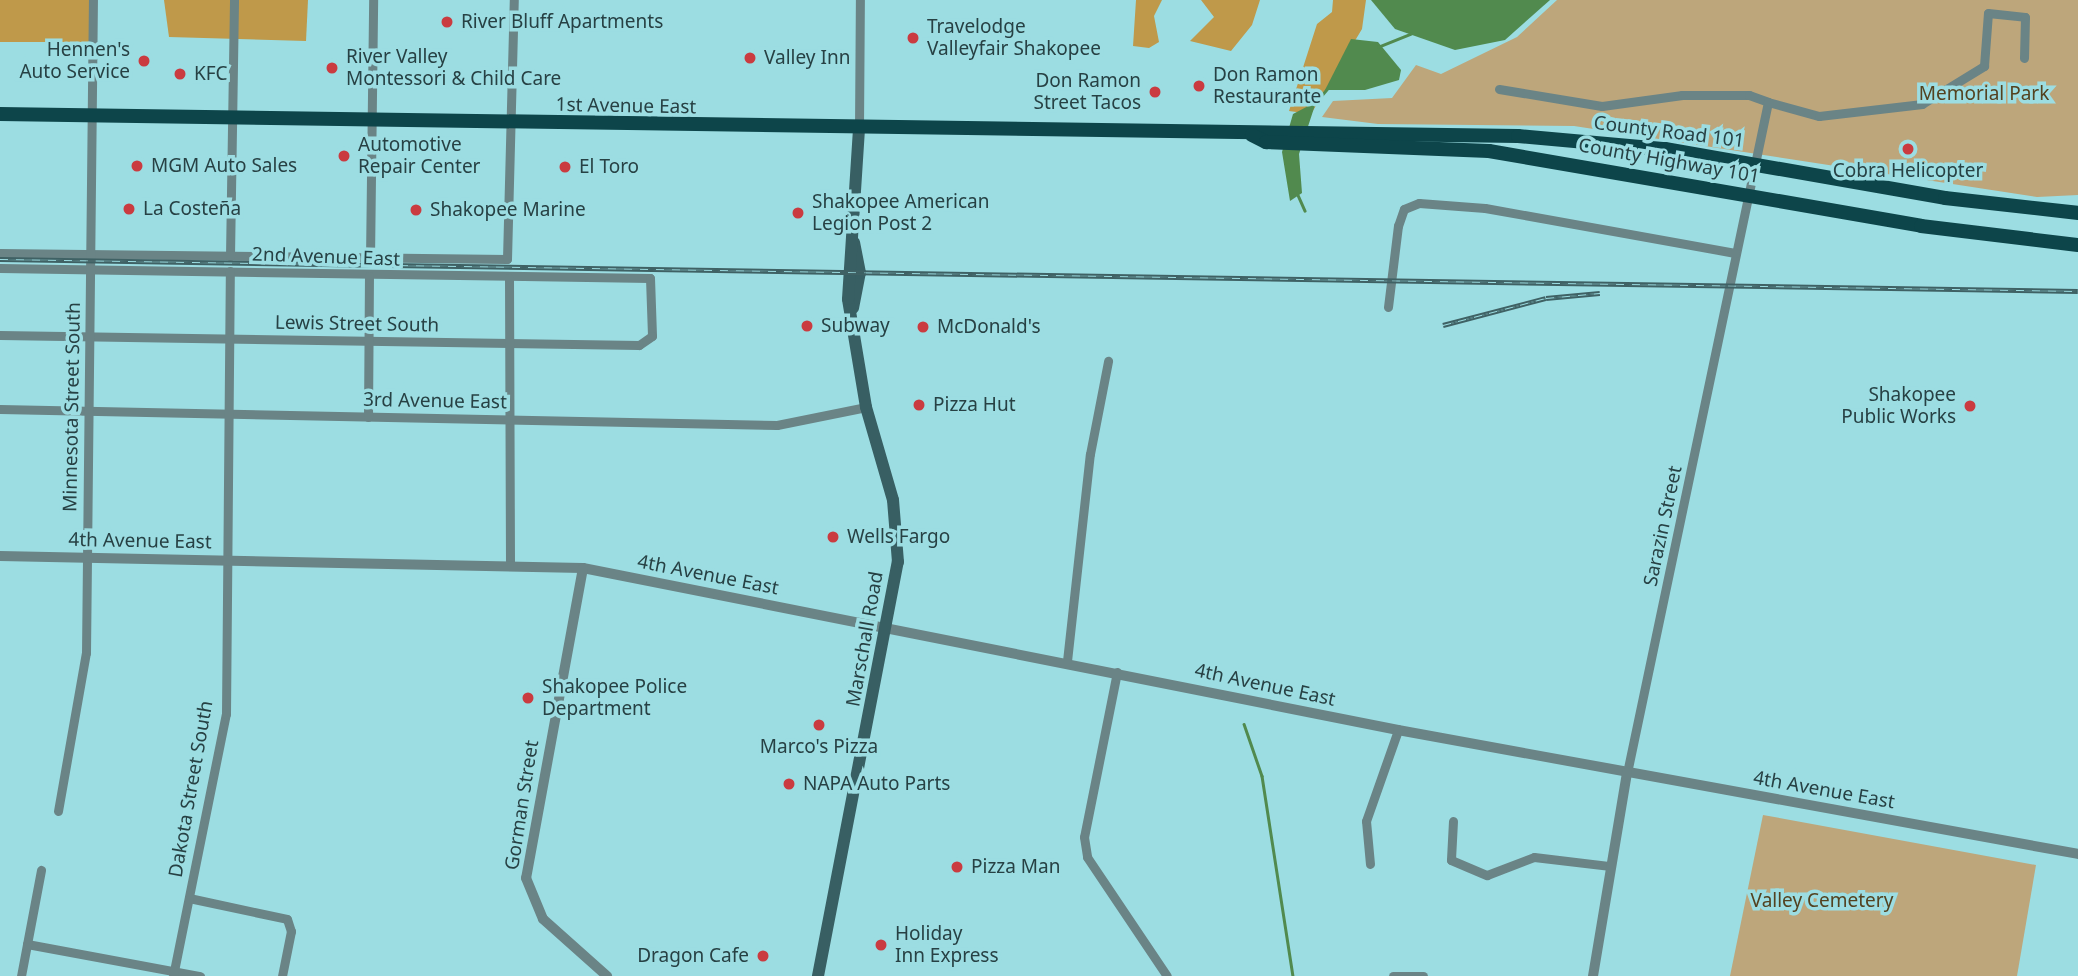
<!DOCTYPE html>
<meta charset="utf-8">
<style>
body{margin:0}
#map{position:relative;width:2078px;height:976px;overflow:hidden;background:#9cdde2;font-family:"Noto Sans",sans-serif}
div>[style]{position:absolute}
.green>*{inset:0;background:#bda67b}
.forest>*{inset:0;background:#bf994a;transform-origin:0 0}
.water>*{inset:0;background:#518a4e}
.stream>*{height:2.5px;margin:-1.25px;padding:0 1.25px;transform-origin:1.25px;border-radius:1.25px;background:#518a4e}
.minor>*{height:9px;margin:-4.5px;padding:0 4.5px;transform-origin:4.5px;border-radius:4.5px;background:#6a8486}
.tertiary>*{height:10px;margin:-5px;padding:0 5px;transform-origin:5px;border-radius:5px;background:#6a8486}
.secondary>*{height:12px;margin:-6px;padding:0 6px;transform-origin:6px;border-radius:6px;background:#385f63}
.primary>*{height:14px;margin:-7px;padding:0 7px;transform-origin:7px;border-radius:7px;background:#0d454a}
.rail>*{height:5px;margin-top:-2.5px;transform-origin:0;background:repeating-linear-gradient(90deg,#9cdde2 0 8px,#3f6164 0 16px);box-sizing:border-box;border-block:2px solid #3f6164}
.dots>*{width:19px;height:19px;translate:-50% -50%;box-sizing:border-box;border:4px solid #9cdde2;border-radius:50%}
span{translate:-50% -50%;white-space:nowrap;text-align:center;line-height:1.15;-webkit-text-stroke:7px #9cdde2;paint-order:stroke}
.poi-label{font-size:19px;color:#274144}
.left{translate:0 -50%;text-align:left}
.right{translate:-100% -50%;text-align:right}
.park-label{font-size:19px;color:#534220}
.street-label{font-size:19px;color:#274144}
</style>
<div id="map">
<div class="green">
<div style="clip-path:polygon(1557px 0,2078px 0,2078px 195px,2037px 197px,1574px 126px,1378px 124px,1322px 117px,1333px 101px,1392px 98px,1416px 65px,1441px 74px,1517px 37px)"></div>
<div style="clip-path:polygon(1763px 815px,2036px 865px,2017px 976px,1730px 976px)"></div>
</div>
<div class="forest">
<div style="left:0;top:0;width:93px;height:42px"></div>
<div style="clip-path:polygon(164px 0,308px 0,306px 41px,169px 37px)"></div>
<div style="clip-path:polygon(1136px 0,1162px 0,1154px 16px,1159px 42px,1149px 48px,1133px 46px)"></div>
<div style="clip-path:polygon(1201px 0,1260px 0,1252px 25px,1231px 51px,1190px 41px,1214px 17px)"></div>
<div style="clip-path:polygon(1333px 0,1366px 0,1362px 29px,1311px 114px,1289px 111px,1317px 24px,1332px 12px)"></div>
</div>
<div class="water">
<div style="clip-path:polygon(1371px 0,1550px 0,1505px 40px,1455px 50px,1395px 29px)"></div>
<div style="clip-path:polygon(1351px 39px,1378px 42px,1401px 70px,1399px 80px,1365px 90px,1325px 90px)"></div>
<div style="clip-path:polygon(1316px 102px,1299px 154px,1302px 193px,1290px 201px,1282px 152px,1293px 114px)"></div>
</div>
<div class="stream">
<div style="left:1378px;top:47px;width:35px;rotate:-22deg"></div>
<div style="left:1316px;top:102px;width:17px;rotate:-50deg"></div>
<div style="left:1298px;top:195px;width:17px;rotate:66deg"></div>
<div style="left:1244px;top:724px;width:55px;rotate:70.9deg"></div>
<div style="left:1262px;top:776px;width:202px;rotate:81.2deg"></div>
</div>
<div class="minor">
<div style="left:1499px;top:89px;width:104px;rotate:9.4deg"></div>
<div style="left:1602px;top:106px;width:81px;rotate:-7.8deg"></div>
<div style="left:1682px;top:95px;width:67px"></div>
<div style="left:1749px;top:95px;width:20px;rotate:20deg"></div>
<div style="left:1768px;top:102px;width:686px;rotate:101.87deg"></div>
<div style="left:1768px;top:102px;width:53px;rotate:15.4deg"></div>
<div style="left:1819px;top:116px;width:104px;rotate:-6.6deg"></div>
<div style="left:1922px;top:104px;width:73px;rotate:-31.5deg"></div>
<div style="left:1984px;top:66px;width:53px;rotate:-85.7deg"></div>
<div style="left:1988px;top:13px;width:37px;rotate:6deg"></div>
<div style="left:2025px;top:17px;width:41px;rotate:91.4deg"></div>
<div style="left:859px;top:128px;width:128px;rotate:-89.6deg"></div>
<div style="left:0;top:253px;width:507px;rotate:0.68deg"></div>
<div style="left:507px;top:259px;width:259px;rotate:-88.5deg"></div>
<div style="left:230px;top:256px;width:256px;rotate:-89.1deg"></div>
<div style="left:370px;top:259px;width:259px;rotate:-89.3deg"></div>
<div style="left:0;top:268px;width:650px;rotate:0.88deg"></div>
<div style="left:650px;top:278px;width:58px;rotate:88deg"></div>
<div style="left:652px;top:336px;width:16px;rotate:145deg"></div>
<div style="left:639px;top:345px;width:639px;rotate:-179.1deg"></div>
<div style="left:509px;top:278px;width:288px;rotate:89.8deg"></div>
<div style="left:1388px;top:307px;width:82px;rotate:-83deg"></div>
<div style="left:1398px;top:226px;width:18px;rotate:-71deg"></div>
<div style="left:1404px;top:209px;width:16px;rotate:-22deg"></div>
<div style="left:1419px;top:203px;width:66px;rotate:4.3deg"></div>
<div style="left:1485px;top:208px;width:254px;rotate:10.2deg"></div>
<div style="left:0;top:409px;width:777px;rotate:1.18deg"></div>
<div style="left:777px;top:425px;width:91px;rotate:-11.4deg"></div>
<div style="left:368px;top:417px;width:141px;rotate:-89.6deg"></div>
<div style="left:1067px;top:661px;width:208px;rotate:-83.7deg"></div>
<div style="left:1090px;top:454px;width:95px;rotate:-79deg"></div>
<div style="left:1117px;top:672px;width:168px;rotate:101.3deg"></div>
<div style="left:1084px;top:837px;width:20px;rotate:81deg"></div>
<div style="left:1087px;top:857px;width:143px;rotate:56.1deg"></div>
<div style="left:58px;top:811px;width:160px;rotate:-80deg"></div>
<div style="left:86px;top:653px;width:653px;rotate:-89.39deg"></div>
<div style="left:1453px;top:821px;width:39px;rotate:93deg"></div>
<div style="left:1451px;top:860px;width:39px;rotate:23deg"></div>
<div style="left:1487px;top:875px;width:50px;rotate:-21deg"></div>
<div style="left:1534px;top:857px;width:77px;rotate:6.8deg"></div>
<div style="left:1370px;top:864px;width:43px;rotate:-95.3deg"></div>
<div style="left:1366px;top:821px;width:96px;rotate:-70.6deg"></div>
<div style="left:189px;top:898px;width:100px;rotate:12.1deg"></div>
<div style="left:287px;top:919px;width:13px;rotate:72deg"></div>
<div style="left:291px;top:931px;width:46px;rotate:101.3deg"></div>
<div style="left:27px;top:944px;width:176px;rotate:10.5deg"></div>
<div style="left:21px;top:976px;width:108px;rotate:-79.3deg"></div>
<div style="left:173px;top:976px;width:267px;rotate:-78.6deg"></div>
<div style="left:226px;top:714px;width:443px;rotate:-89.5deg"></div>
<div style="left:1393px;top:976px;width:30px"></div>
</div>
<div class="tertiary">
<div style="left:0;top:556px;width:583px;rotate:1.18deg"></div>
<div style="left:583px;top:568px;width:831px;rotate:11.24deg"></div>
<div style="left:1398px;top:730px;width:691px;rotate:10.33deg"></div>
<div style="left:583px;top:568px;width:315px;rotate:100.4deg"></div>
<div style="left:526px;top:878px;width:44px;rotate:67.5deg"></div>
<div style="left:543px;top:919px;width:86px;rotate:41.7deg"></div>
<div style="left:1593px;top:976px;width:206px;rotate:-80.5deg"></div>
</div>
<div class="secondary">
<div style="left:853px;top:308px;width:36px;rotate:-79deg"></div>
<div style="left:860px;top:273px;width:31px;rotate:-101deg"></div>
<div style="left:818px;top:976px;width:422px;rotate:-79.1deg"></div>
<div style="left:898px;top:562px;width:62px;rotate:-94.6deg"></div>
<div style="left:893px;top:500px;width:97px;rotate:-106.2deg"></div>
<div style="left:866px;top:407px;width:109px;rotate:-99.5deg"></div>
<div style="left:848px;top:299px;width:171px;rotate:-86.3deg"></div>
</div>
<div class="primary">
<div style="left:0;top:114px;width:1518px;rotate:0.83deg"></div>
<div style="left:1518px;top:136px;width:148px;rotate:5.1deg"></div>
<div style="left:1665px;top:149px;width:284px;rotate:9.9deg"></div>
<div style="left:1945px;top:198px;width:134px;rotate:6.4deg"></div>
<div style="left:1252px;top:135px;width:16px;rotate:27deg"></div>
<div style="left:1266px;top:142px;width:223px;rotate:2.3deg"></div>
<div style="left:1489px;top:151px;width:438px;rotate:9.8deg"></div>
<div style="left:1921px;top:226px;width:158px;rotate:6.9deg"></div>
</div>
<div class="rail">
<div style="left:0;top:259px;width:2078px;rotate:0.88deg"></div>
<div style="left:1443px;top:325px;width:106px;rotate:-14.7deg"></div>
<div style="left:1546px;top:298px;width:54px;rotate:-5.3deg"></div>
</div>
<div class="dots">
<div style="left:447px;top:22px;background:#ca3b40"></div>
<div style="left:913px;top:38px;background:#ca3b40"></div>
<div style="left:750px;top:58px;background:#ca3b40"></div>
<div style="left:144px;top:61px;background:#ca3b40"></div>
<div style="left:332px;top:68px;background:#ca3b40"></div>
<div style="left:180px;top:74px;background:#ca3b40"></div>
<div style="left:1199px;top:86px;background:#ca3b40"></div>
<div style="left:1155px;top:92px;background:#ca3b40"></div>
<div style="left:1908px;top:149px;background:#ca3b40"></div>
<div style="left:344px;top:156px;background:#ca3b40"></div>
<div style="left:137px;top:166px;background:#ca3b40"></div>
<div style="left:565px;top:167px;background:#ca3b40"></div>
<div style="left:129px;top:209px;background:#ca3b40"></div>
<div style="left:416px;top:210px;background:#ca3b40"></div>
<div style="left:798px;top:213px;background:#ca3b40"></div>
<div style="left:807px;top:326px;background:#ca3b40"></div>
<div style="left:923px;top:327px;background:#ca3b40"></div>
<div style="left:919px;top:405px;background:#ca3b40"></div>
<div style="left:1970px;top:406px;background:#ca3b40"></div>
<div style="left:833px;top:537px;background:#ca3b40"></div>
<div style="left:528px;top:698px;background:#ca3b40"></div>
<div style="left:819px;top:725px;background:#ca3b40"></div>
<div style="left:789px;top:784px;background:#ca3b40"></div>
<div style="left:957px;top:867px;background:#ca3b40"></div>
<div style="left:881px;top:945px;background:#ca3b40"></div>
<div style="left:763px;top:956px;background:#ca3b40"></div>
</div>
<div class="poi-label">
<span class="left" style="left:461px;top:22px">River Bluff Apartments</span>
<span class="left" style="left:927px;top:38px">Travelodge<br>Valleyfair Shakopee</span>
<span class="right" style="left:130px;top:61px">Hennen's<br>Auto Service</span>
<span class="left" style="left:346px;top:68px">River Valley<br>Montessori &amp; Child Care</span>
<span class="left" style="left:764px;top:58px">Valley Inn</span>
<span class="left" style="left:194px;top:74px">KFC</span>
<span class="left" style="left:1213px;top:86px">Don Ramon<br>Restaurante</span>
<span class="right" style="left:1141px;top:92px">Don Ramon<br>Street Tacos</span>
<span class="left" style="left:358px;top:156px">Automotive<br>Repair Center</span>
<span class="left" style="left:151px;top:166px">MGM Auto Sales</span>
<span class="left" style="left:579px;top:167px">El Toro</span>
<span style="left:1908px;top:171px">Cobra Helicopter</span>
<span class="left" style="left:812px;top:213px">Shakopee American<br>Legion Post 2</span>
<span class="left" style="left:143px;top:209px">La Costeña</span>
<span class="left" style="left:430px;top:210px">Shakopee Marine</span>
<span class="left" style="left:821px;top:326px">Subway</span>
<span class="left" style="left:937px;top:327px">McDonald's</span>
<span class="right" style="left:1956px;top:406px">Shakopee<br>Public Works</span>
<span class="left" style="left:933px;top:405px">Pizza Hut</span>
<span class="left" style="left:847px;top:537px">Wells Fargo</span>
<span class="left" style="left:542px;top:698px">Shakopee Police<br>Department</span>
<span style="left:819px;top:747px">Marco's Pizza</span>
<span class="left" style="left:803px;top:784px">NAPA Auto Parts</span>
<span class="left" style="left:971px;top:867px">Pizza Man</span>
<span class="left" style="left:895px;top:945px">Holiday<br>Inn Express</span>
<span class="right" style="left:749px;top:956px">Dragon Cafe</span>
</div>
<div class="park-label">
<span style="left:1984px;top:94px">Memorial Park</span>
<span style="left:1822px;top:901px">Valley Cemetery</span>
</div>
<div class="street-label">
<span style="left:626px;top:106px;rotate:1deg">1st Avenue East</span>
<span style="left:1669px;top:132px;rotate:7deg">County Road 101</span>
<span style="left:1669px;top:161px;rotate:10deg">County Highway 101</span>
<span style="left:326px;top:257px;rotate:2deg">2nd Avenue East</span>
<span style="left:357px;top:324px;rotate:1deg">Lewis Street South</span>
<span style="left:435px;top:401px;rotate:1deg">3rd Avenue East</span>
<span style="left:72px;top:407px;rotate:-89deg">Minnesota Street South</span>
<span style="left:1663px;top:526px;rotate:-78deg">Sarazin Street</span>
<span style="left:140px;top:541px;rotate:1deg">4th Avenue East</span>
<span style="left:708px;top:575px;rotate:11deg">4th Avenue East</span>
<span style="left:865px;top:639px;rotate:-80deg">Marschall Road</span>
<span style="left:1265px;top:685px;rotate:12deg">4th Avenue East</span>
<span style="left:191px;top:789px;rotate:-80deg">Dakota Street South</span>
<span style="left:1824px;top:790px;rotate:10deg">4th Avenue East</span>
<span style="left:522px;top:805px;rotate:-81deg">Gorman Street</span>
</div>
</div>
